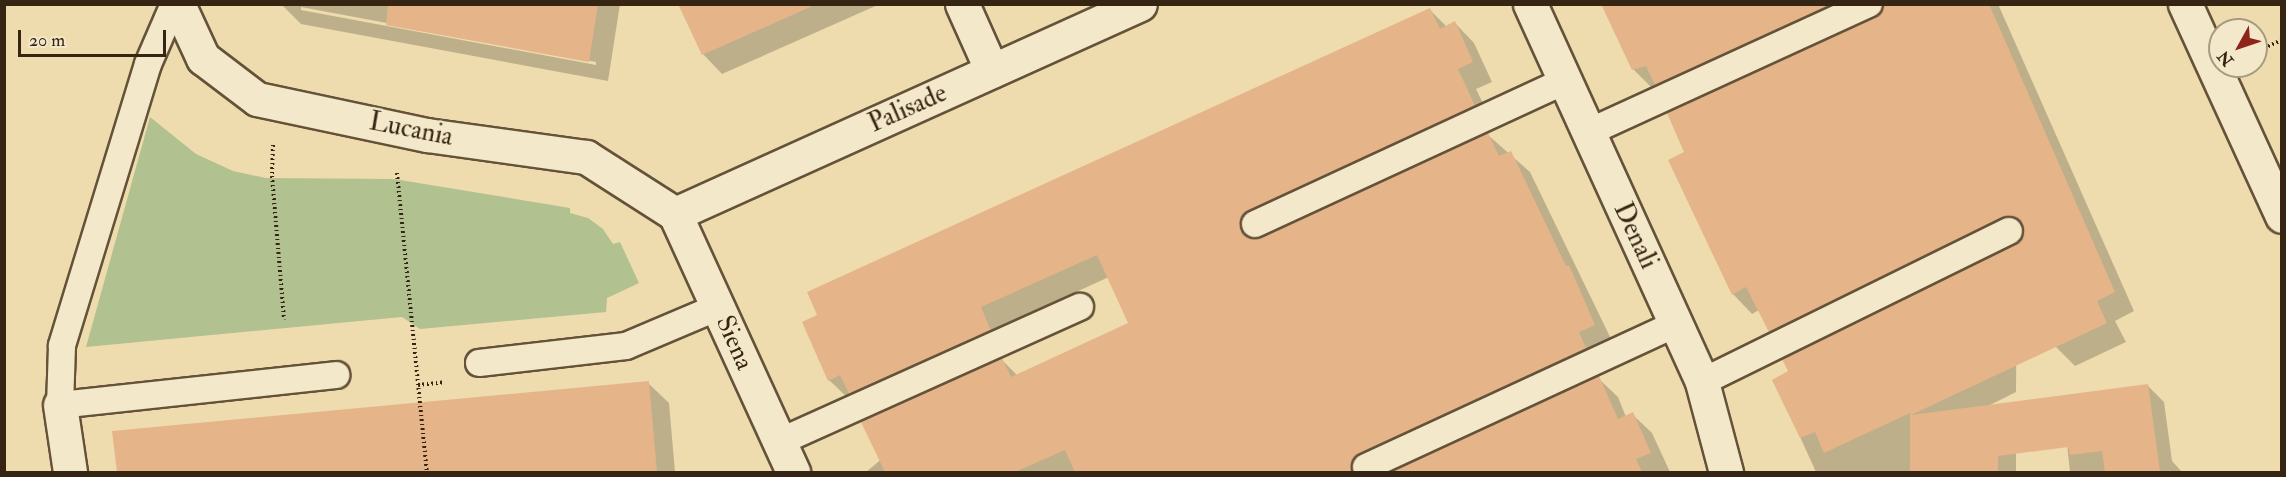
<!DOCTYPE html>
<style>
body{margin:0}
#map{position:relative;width:2286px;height:477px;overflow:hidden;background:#eedbae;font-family:"IM FELL Double Pica",serif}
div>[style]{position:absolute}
.green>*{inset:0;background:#b2c190}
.shadow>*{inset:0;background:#0003}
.building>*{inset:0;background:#e5b489}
.path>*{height:4px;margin-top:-2px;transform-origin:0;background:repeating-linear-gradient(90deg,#362512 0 1.5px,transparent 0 4.5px)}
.roads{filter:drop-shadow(2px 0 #645239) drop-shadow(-2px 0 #645239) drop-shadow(0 2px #645239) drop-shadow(0 -2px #645239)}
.service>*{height:26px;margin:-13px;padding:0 13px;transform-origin:13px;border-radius:13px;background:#f4e8ca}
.minor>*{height:33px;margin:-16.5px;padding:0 16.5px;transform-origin:16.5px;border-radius:16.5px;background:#f4e8ca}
.tertiary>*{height:33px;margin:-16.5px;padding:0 16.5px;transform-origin:16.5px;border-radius:16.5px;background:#f4e8ca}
span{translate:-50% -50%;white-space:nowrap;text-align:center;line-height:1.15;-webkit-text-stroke:4.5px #f4e8ca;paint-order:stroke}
.street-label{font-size:26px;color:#362512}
.frame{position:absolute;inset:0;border:6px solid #362512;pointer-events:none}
.north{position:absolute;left:2208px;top:18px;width:60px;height:60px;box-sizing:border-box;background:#f4e8ca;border:2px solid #a89a80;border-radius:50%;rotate:230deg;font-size:16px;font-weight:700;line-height:24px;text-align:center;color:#362512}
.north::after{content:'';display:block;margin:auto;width:21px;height:27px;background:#8f2418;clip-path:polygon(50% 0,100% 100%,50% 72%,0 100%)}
.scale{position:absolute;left:18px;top:30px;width:148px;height:27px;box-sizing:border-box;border:3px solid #362512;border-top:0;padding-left:8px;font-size:18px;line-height:21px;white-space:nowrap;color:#362512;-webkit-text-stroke:4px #f4e8ca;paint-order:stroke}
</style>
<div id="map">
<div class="green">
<div style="clip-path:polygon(150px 117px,196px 154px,233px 171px,266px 178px,394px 179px,570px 208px,570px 213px,588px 218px,603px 229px,613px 244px,620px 242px,639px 283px,607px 298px,606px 312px,420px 329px,402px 317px,86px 347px)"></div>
</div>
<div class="shadow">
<div style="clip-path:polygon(evenodd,281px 4px,620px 4px,608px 81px,301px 24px,281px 4px,301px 7px,596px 62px,596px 65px,301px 10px,301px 7px)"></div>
<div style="clip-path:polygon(680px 4px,880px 4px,722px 74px,703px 54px)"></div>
<div style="clip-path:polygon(1928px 4px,1998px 4px,2134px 311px,2115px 321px,2126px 342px,2075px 366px,2056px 347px,2040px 261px,2020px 241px,1790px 351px,1770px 332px,1759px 310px,1752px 314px,1733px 294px,1686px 153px)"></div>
<div style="clip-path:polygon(1795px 9px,1809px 43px,1653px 89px,1633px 69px)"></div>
<div style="clip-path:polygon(1430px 10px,1447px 27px,1455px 23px,1474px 43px,1492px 82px,1476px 89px,1494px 126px,1268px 230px,1261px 239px,1488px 135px,1530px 172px,1614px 345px,1380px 472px,866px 472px,1002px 360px,1017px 375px,1130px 324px,1109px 277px,999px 327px,1009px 350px,849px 399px,829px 380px)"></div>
<div style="clip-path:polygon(2017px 273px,2016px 392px,1988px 406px,2016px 424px,2016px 472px,1816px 472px,1774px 380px)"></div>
<div style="clip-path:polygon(1598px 378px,1618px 397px,1626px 417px,1632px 414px,1652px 433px,1670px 472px,1393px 472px)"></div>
<div style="clip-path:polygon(648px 383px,669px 403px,675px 472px,118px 472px,114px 433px)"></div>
<div style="clip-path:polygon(2148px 386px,2164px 402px,2172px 461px,2182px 472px,2070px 472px,2062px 397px)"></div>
</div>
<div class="building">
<div style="clip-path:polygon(388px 4px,598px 4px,589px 62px,386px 25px)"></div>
<div style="clip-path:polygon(678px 4px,817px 4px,702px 55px)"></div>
<div style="clip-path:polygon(1601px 4px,1832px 4px,1655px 85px,1646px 66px,1632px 70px)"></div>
<div style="clip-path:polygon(1884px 4px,1989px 4px,2115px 292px,2097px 301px,2107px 323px,1911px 415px,2148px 384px,2160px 472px,2105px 472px,2102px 451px,2070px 455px,2068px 447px,1998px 456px,1998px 472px,1910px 472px,1910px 413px,1824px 453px,1815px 432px,1800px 438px,1772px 380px,1788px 371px,1782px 359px,2016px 244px,2022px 239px,2023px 225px,2017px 218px,2002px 218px,1769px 332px,1746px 287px,1732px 295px,1668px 160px,1684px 152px,1667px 113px,1875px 18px)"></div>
<div style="clip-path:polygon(1430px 8px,1440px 29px,1455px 21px,1473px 62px,1458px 69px,1475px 106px,1249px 210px,1240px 222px,1242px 231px,1253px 239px,1261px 238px,1488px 133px,1499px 156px,1511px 151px,1566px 266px,1569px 265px,1595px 325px,1579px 332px,1586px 348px,1360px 453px,1353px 459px,1352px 472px,1075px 472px,1065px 450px,1015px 472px,885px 472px,861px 422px,1002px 358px,1011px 377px,1128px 323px,1097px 255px,981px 307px,991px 331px,849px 394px,840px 375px,828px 381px,802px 322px,817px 315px,807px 292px)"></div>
<div style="clip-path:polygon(1599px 376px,1618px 419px,1633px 412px,1651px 453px,1636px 459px,1642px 472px,1390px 472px)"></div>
<div style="clip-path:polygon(649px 381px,657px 472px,117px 472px,112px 431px)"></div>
</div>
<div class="path">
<div style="left:2256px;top:52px;width:29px;rotate:-25deg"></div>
<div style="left:273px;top:145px;width:31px;rotate:92deg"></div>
<div style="left:272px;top:176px;width:144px;rotate:85.2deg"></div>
<div style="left:397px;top:173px;width:301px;rotate:84.3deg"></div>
<div style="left:418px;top:385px;width:27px;rotate:-6deg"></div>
</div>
<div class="roads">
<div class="service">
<div style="left:174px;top:4px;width:65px;rotate:113.4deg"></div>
<div style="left:148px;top:64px;width:295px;rotate:107deg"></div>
<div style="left:62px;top:346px;width:59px;rotate:91.9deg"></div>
<div style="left:60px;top:405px;width:278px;rotate:-6.2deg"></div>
<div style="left:1587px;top:133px;width:310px;rotate:-24.6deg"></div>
<div style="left:1255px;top:224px;width:339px;rotate:-24.8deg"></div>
<div style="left:479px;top:363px;width:148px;rotate:-6.6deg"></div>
<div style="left:626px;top:346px;width:100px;rotate:-23deg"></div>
<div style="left:1702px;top:382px;width:342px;rotate:-26.2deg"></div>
<div style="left:779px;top:442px;width:330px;rotate:-24.2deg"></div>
<div style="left:1366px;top:467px;width:340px;rotate:-24.8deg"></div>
</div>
<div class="minor">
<div style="left:178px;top:4px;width:60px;rotate:65.2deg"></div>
<div style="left:203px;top:58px;width:68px;rotate:37.2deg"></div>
<div style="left:257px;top:99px;width:174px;rotate:12deg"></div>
<div style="left:427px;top:135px;width:161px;rotate:7.9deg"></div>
<div style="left:586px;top:157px;width:106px;rotate:32.6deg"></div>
<div style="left:962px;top:4px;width:73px;rotate:65.9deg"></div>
<div style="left:1530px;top:4px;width:415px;rotate:65.5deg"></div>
<div style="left:1702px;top:382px;width:93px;rotate:75.1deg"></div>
<div style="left:675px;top:214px;width:510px;rotate:-24.3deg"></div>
<div style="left:675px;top:214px;width:284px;rotate:65.4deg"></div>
<div style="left:60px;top:405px;width:68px;rotate:81.5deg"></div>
</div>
<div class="tertiary">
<div style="left:2185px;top:4px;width:233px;rotate:65.4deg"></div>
</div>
</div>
<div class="street-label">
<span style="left:908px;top:109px;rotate:-24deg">Palisade</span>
<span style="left:411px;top:130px;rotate:11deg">Lucania</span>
<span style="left:1635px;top:236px;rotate:65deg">Denali</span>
<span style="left:734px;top:343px;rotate:66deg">Siena</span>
</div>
<div class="frame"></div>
<div class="north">N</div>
<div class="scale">20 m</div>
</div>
